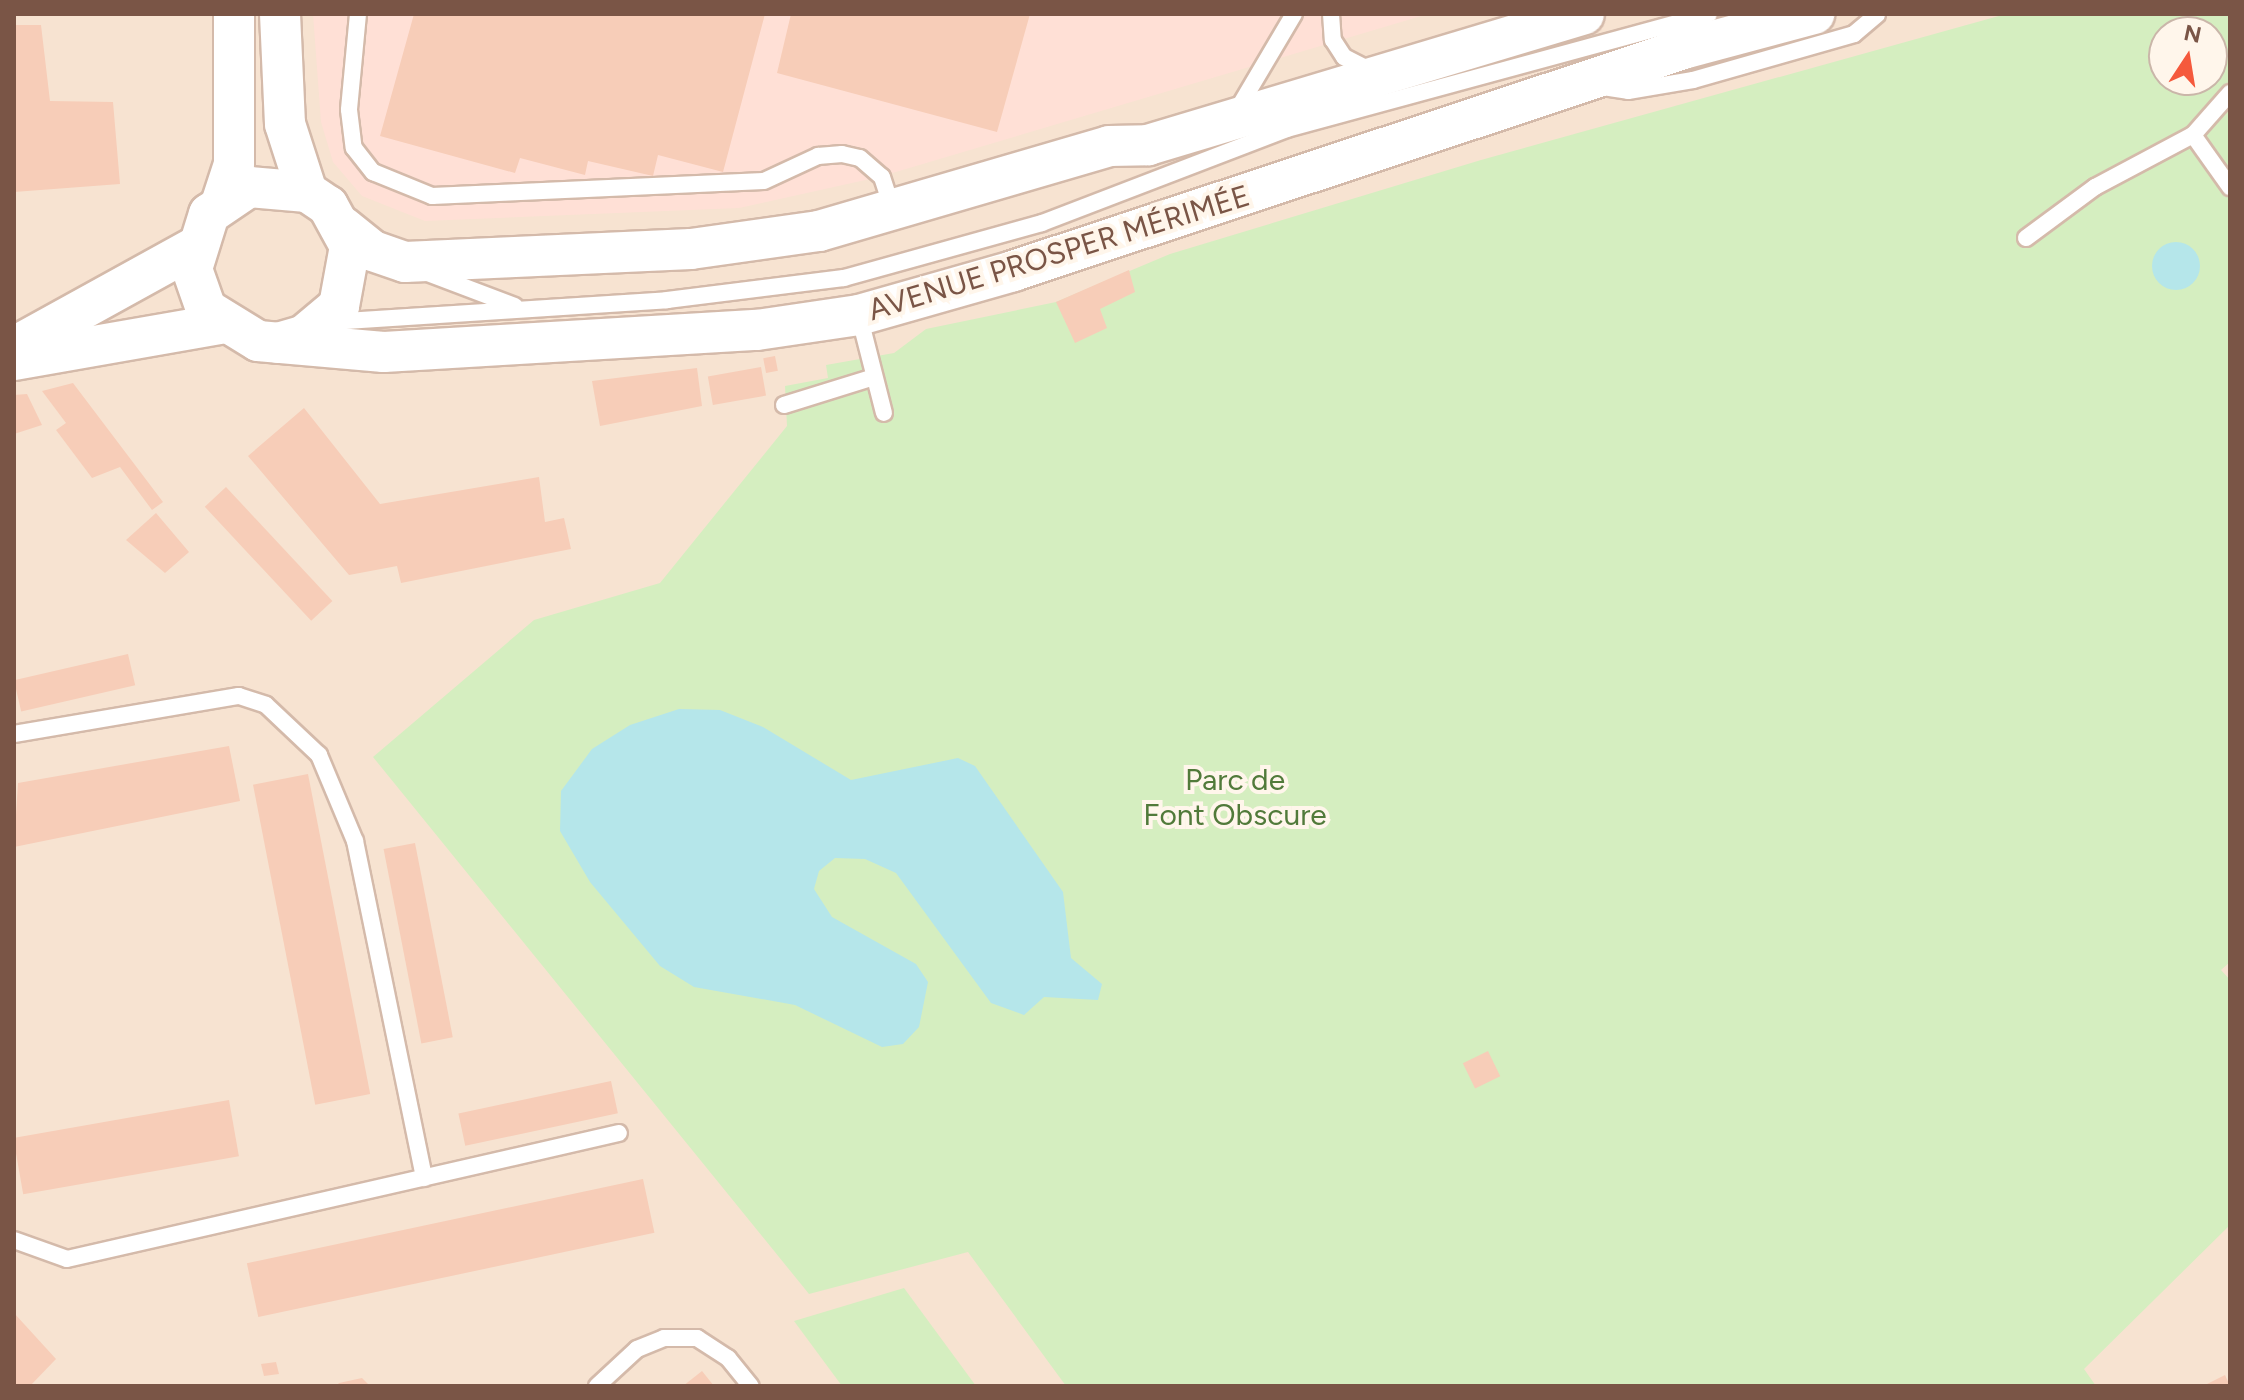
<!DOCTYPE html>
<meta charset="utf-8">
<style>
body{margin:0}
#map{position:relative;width:2244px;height:1400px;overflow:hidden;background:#fef2e3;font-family:Figtree,sans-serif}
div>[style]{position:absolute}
.residential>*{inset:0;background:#f7e3d1}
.commercial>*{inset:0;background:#ffe0d6}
.green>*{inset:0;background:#d5eec0}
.water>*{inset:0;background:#b5e6ea}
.round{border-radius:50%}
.building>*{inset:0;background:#f7cdb8;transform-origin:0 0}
.roads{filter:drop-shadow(2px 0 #d4baaa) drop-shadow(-2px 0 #d4baaa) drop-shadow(0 2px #d4baaa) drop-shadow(0 -2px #d4baaa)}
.service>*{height:16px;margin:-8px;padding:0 8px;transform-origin:8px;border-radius:8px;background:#fff}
.tertiary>*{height:40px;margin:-20px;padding:0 20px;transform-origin:20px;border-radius:20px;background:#fff}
span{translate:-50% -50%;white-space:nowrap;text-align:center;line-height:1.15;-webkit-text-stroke:8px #fff6eb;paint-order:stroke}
.street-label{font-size:30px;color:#7a5546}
.park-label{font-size:30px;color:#517a3a}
.frame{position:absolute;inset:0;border:16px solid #7a5546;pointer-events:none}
.north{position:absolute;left:2148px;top:16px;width:80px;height:80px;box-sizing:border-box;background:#fff6eb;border:2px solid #cab6a9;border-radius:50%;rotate:12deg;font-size:22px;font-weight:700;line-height:32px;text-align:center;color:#7a5546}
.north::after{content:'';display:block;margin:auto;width:28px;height:36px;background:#f5593c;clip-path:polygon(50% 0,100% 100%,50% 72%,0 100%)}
</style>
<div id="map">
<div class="residential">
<div style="clip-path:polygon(evenodd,14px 14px,2230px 14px,2230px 1386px,14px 1386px,14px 14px,2164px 32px,2212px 32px,2212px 80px,2164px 80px,2164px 32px)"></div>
</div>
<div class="commercial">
<div style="clip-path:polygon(313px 14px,1428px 14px,879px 177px,739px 208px,425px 221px,362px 196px,333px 162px,321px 122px)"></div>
</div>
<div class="green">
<div style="clip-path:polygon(evenodd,2006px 14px,2230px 14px,2230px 962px,2221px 970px,2230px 980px,2230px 1225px,2084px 1369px,2096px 1386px,1066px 1386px,968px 1252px,809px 1294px,373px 757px,534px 620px,660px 583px,787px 426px,785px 386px,828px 378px,826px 365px,894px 353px,926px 329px,1056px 302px,1170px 254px,1481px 160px,2006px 14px,2164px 32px,2212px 32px,2212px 80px,2164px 80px,2164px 32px)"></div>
<div style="clip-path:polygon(904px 1288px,976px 1386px,842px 1386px,794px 1321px)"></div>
</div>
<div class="water">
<div class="round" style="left:2152px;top:242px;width:48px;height:48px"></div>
<div style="clip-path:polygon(679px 709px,720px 710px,763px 727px,851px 780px,958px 758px,975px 766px,1063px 892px,1071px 958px,1102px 984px,1098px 1000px,1044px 997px,1024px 1015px,991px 1003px,896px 873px,865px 859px,835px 858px,819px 871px,814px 889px,832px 917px,916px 964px,928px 982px,919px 1027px,903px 1044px,882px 1047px,795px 1005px,694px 987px,660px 966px,590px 882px,560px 831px,561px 791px,592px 749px,630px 725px)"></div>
</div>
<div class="building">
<div style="clip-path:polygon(414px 14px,765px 14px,723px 172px,658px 155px,653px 176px,588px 161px,585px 175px,520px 158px,515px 173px,380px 136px)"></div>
<div style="clip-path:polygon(791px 14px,1030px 14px,997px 132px,777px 73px)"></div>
<div style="clip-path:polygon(14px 25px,41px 25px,50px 101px,113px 102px,120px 184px,14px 192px)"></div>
<div style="clip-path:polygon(1129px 270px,1135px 292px,1100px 309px,1107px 328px,1075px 343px,1056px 302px)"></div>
<div style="left:775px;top:356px;width:15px;height:12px;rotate:79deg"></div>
<div style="left:761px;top:367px;width:29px;height:54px;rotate:80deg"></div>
<div style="clip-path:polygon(697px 368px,702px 406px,600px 426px,592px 381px)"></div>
<div style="clip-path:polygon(73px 383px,163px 502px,152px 510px,120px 467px,92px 478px,56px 430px,66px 423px,42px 391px)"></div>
<div style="clip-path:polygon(27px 394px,42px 425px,14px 434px,14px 395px)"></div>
<div style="clip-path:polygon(304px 408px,380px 504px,539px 477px,545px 522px,564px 518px,571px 549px,401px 583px,397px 566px,349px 575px,248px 456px)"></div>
<div style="left:226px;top:487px;width:156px;height:29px;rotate:47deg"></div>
<div style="clip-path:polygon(156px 513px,189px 552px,165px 573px,126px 540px)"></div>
<div style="left:128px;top:654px;width:32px;height:117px;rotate:77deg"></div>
<div style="clip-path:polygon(229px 746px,240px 801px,14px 847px,18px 783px)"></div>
<div style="left:308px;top:774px;width:326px;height:56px;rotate:79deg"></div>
<div style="left:415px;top:843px;width:198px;height:32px;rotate:79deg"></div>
<div style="left:1488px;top:1051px;width:28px;height:28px;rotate:64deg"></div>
<div style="left:611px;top:1081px;width:33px;height:156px;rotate:78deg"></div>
<div style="left:229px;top:1100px;width:57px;height:219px;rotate:80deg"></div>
<div style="left:643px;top:1179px;width:55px;height:405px;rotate:78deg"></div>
<div style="clip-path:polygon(14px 1313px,56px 1359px,30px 1386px,14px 1386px)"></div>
<div style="clip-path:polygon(276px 1362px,279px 1374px,264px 1376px,261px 1364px)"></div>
<div style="clip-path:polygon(702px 1371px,714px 1386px,683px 1386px)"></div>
<div style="clip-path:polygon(2225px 1375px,2230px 1386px,2203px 1386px)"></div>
<div style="clip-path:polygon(362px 1378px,370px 1386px,336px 1386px,339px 1383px)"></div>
</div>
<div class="roads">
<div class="service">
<div style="left:358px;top:14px;width:96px;rotate:95.4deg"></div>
<div style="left:349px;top:110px;width:38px;rotate:83deg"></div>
<div style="left:354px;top:148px;width:31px;rotate:52deg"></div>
<div style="left:373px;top:172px;width:64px;rotate:22.1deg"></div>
<div style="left:432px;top:196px;width:332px;rotate:-2.6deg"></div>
<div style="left:764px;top:181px;width:60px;rotate:-24.8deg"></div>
<div style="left:818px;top:156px;width:24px;rotate:-5deg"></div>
<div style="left:842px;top:154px;width:18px;rotate:13deg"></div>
<div style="left:860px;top:158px;width:29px;rotate:41deg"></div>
<div style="left:882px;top:177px;width:35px;rotate:72deg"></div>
<div style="left:1331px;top:14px;width:26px;rotate:86deg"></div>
<div style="left:1333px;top:40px;width:20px;rotate:57deg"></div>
<div style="left:1344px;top:57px;width:29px;rotate:27deg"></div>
<div style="left:1603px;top:87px;width:25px;rotate:9deg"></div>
<div style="left:1628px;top:91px;width:66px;rotate:-9.6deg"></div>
<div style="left:1693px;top:80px;width:167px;rotate:-15.9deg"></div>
<div style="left:1854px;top:34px;width:30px;rotate:-40deg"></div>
<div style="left:1236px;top:112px;width:114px;rotate:-59.4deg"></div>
<div style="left:2193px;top:135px;width:64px;rotate:54.6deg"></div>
<div style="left:2026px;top:238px;width:86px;rotate:-36.5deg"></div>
<div style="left:2095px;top:187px;width:111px;rotate:-28deg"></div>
<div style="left:2193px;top:135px;width:56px;rotate:-48.6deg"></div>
<div style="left:425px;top:272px;width:96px;rotate:20.7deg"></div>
<div style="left:859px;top:315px;width:101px;rotate:75.7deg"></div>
<div style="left:330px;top:322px;width:338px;rotate:-3.7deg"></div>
<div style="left:667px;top:300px;width:178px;rotate:-7.1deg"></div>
<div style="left:844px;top:278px;width:205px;rotate:-15.5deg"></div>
<div style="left:1042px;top:223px;width:262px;rotate:-21deg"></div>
<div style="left:1287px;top:129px;width:437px;rotate:-15.2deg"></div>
<div style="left:784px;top:405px;width:94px;rotate:-17.3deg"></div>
<div style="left:14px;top:734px;width:228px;rotate:-9.6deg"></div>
<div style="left:239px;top:696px;width:28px;rotate:18deg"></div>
<div style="left:266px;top:705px;width:73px;rotate:43.3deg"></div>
<div style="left:319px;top:755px;width:93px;rotate:67.3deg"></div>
<div style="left:355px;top:841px;width:344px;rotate:78.4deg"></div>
<div style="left:14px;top:1240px;width:56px;rotate:19.7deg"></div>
<div style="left:67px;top:1259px;width:566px;rotate:-12.86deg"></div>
<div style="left:597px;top:1386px;width:54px;rotate:-42.8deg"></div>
<div style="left:637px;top:1349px;width:29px;rotate:-22deg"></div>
<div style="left:664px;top:1338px;width:33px"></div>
<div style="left:697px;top:1338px;width:37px;rotate:33deg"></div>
<div style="left:728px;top:1358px;width:36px;rotate:51deg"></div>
</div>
<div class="tertiary">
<div style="left:280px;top:14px;width:110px;rotate:87.4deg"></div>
<div style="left:285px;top:124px;width:71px;rotate:72.1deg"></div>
<div style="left:222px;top:201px;width:38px;rotate:-72deg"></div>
<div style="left:234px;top:165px;width:151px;rotate:-90deg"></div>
<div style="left:343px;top:227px;width:38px;rotate:39deg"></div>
<div style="left:373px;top:251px;width:34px;rotate:19deg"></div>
<div style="left:405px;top:262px;width:286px;rotate:-2.6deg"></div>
<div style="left:691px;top:249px;width:129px;rotate:-8deg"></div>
<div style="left:819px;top:231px;width:302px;rotate:-16.3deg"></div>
<div style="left:1109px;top:146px;width:39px;rotate:-1deg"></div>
<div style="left:1148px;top:145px;width:455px;rotate:-16.7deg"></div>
<div style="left:278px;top:343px;width:26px;rotate:-16deg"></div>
<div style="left:303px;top:336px;width:47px;rotate:-39.8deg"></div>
<div style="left:339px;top:306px;width:61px;rotate:-79.6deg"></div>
<div style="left:350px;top:246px;width:46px;rotate:-118.8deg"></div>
<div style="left:328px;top:206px;width:25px;rotate:-146deg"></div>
<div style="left:307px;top:192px;width:58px;rotate:-175.1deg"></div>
<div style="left:249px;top:187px;width:48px;rotate:146deg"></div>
<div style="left:209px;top:214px;width:58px;rotate:107.2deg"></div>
<div style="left:192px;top:269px;width:42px;rotate:70.7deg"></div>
<div style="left:206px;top:309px;width:61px;rotate:31.6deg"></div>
<div style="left:258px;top:341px;width:126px;rotate:5deg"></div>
<div style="left:384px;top:352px;width:374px;rotate:-3.4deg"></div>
<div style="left:757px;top:330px;width:103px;rotate:-8.4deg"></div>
<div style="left:859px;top:315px;width:160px;rotate:-15.9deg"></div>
<div style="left:1013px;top:271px;width:706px;rotate:-18.33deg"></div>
<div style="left:1683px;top:49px;width:136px;rotate:-15deg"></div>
<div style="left:14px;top:347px;width:205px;rotate:-28.9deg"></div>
<div style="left:14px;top:360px;width:210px;rotate:-9.9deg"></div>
</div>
</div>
<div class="street-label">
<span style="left:1059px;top:253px;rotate:-17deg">AVENUE PROSPER MÉRIMÉE</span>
</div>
<div class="park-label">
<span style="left:1235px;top:797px">Parc de<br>Font Obscure</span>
</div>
<div class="frame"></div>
<div class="north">N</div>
</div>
